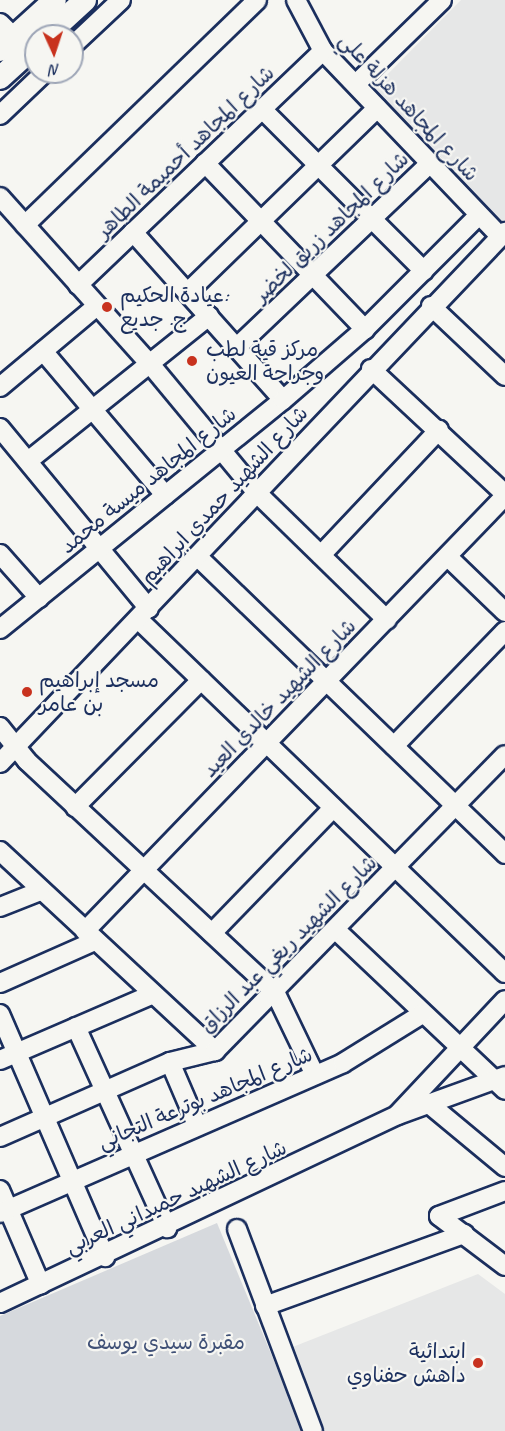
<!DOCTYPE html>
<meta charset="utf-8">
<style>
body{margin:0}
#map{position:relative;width:505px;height:1431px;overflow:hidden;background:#f6f6f2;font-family:Caveat,"Playpen Sans Arabic",sans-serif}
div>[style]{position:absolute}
.built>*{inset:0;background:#e6e7e7}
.green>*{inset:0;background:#d6d9dd}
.roads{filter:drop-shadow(2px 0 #1b2f5e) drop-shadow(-2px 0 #1b2f5e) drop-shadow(0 2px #1b2f5e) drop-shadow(0 -2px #1b2f5e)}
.minor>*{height:18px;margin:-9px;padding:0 9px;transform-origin:9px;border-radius:9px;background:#f6f6f2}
.major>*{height:22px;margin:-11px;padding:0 11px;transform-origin:11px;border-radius:11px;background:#f6f6f2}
.dots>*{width:16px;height:16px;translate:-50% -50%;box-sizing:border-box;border:3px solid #f6f6f2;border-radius:50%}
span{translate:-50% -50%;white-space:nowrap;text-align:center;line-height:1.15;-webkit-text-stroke:4.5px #f6f6f2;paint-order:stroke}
.street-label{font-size:21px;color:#1b2f5e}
.poi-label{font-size:21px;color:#1b2f5e}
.left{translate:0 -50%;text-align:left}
.right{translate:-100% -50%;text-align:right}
.park-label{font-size:21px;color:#405177}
.north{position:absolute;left:24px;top:24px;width:60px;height:60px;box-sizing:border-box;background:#f6f6f2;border:2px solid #9ea6b7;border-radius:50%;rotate:177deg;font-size:16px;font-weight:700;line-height:24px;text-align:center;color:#1b2f5e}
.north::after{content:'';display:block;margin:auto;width:21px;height:27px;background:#c8321e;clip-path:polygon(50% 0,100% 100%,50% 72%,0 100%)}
</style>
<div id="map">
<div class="built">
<div style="clip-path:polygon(461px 0,505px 0,505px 221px,496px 230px,373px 89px)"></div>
<div style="clip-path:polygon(478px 1274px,505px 1294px,505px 1431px,318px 1431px,285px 1350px)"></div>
</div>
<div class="green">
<div style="clip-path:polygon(217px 1223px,303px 1431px,0 1431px,0 1316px)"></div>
</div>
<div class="roads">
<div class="minor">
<div style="left:296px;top:0;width:58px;rotate:62.1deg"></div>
<div style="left:323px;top:51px;width:256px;rotate:46.3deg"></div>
<div style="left:0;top:23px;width:20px;rotate:45deg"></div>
<div style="left:72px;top:46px;width:67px;rotate:-43.2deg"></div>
<div style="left:356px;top:84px;width:120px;rotate:-44.3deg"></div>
<div style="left:262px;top:109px;width:229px;rotate:45deg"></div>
<div style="left:0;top:115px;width:62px;rotate:-43.7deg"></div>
<div style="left:205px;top:163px;width:231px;rotate:46.1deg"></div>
<div style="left:0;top:197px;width:224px;rotate:48.1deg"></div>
<div style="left:150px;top:364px;width:169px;rotate:50.3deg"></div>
<div style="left:258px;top:494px;width:180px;rotate:44.3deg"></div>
<div style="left:25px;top:225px;width:323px;rotate:-44.1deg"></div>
<div style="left:133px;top:232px;width:225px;rotate:48.2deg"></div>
<div style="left:78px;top:285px;width:339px;rotate:-43.7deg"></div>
<div style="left:188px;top:292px;width:264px;rotate:-44.2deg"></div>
<div style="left:431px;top:306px;width:102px;rotate:43.4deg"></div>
<div style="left:236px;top:348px;width:268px;rotate:-43.6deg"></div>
<div style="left:43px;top:351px;width:189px;rotate:49.7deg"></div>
<div style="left:371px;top:369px;width:183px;rotate:43deg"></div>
<div style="left:0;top:387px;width:126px;rotate:-39.9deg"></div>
<div style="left:0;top:428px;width:234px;rotate:50.5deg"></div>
<div style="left:28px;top:461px;width:232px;rotate:-38.7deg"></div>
<div style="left:0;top:554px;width:59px;rotate:48.4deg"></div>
<div style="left:321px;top:555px;width:172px;rotate:-46.7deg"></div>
<div style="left:448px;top:557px;width:79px;rotate:44deg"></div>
<div style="left:199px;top:558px;width:426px;rotate:44deg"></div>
<div style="left:138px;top:619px;width:510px;rotate:43.97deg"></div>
<div style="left:0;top:629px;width:364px;rotate:-39deg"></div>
<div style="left:283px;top:400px;width:108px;rotate:-40.9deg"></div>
<div style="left:365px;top:329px;width:161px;rotate:-45deg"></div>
<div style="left:0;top:727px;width:43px;rotate:51.5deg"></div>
<div style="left:27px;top:761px;width:339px;rotate:43deg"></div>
<div style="left:275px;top:992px;width:92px;rotate:64.3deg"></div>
<div style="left:394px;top:746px;width:160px;rotate:-46deg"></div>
<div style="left:0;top:763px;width:733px;rotate:-46.44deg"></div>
<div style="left:75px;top:807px;width:179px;rotate:-45.2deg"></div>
<div style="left:0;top:851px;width:294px;rotate:42.9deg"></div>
<div style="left:0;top:907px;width:43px;rotate:-21.8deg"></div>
<div style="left:85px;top:931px;width:605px;rotate:-46.01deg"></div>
<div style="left:337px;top:931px;width:231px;rotate:43.4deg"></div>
<div style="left:212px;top:933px;width:174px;rotate:-45.9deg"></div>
<div style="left:0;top:983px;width:104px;rotate:-23.9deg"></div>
<div style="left:0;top:1014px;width:265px;rotate:66.6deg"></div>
<div style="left:76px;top:1027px;width:221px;rotate:65.6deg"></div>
<div style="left:0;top:1060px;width:164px;rotate:-23.3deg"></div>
<div style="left:170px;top:1062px;width:69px;rotate:66.8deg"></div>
<div style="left:428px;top:1103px;width:100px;rotate:39.7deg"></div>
<div style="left:398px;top:1114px;width:156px;rotate:-46.8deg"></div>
<div style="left:0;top:1137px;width:186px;rotate:-23.8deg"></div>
<div style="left:170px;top:1062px;width:46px;rotate:-13.7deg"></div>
<div style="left:215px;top:1051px;width:414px;rotate:-45.6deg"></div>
<div style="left:0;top:1190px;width:103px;rotate:66.7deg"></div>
<div style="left:0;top:1213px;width:374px;rotate:-23.6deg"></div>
<div style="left:343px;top:1063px;width:93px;rotate:-31.8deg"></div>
<div style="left:439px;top:1216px;width:83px;rotate:37.1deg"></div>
<div style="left:439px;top:1216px;width:71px;rotate:-20.7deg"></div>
<div style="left:237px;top:1229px;width:216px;rotate:69.4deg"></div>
<div style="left:0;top:1303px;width:440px;rotate:-25.3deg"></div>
<div style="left:398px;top:1115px;width:114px;rotate:-20deg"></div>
<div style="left:265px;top:1306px;width:212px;rotate:-19.9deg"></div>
</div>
<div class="major">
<div style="left:46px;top:36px;width:53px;rotate:-42.7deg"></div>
<div style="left:0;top:50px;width:74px;rotate:-42.3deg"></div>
<div style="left:0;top:78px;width:49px;rotate:-42.5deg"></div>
</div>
</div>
<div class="dots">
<div style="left:107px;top:307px;background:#c8321e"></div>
<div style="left:192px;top:361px;background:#c8321e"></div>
<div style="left:27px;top:692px;background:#c8321e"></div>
<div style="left:478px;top:1363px;background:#c8321e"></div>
</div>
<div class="street-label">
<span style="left:409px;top:107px;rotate:47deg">شارع المجاهد هزلة علي</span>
<span style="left:185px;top:152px;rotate:-44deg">شارع المجاهد أحميمة الطاهر</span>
<span style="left:331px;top:227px;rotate:-44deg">شارع المجاهد زريق لخضر</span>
<span style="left:148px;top:480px;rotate:-39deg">شارع المجاهد ميسة محمد</span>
<span style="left:224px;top:495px;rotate:-47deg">شارع الشهيد حمدي ابراهيم</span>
<span style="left:279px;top:698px;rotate:-46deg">شارع الشهيد خالدي العيد</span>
<span style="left:288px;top:944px;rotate:-45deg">شارع الشهيد ريغي عبد الرزاق</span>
<span style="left:205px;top:1098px;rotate:-23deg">شارع المجاهد بوترعة التجاني</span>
<span style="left:176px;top:1197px;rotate:-25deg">شارع الشهيد حميداني العربي</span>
</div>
<div class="poi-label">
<span class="left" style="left:120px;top:307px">عيادة الحكيم:<br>ج. جديع</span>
<span class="left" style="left:206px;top:361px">مركز قية لطب<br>وجراحة العيون</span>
<span class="left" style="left:39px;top:692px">مسجد إبراهيم<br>بن عامر</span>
<span class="right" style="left:466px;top:1363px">ابتدائية<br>داهش حفناوي</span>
</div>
<div class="park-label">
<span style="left:166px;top:1342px">مقبرة سيدي يوسف</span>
</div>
<div class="north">N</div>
</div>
